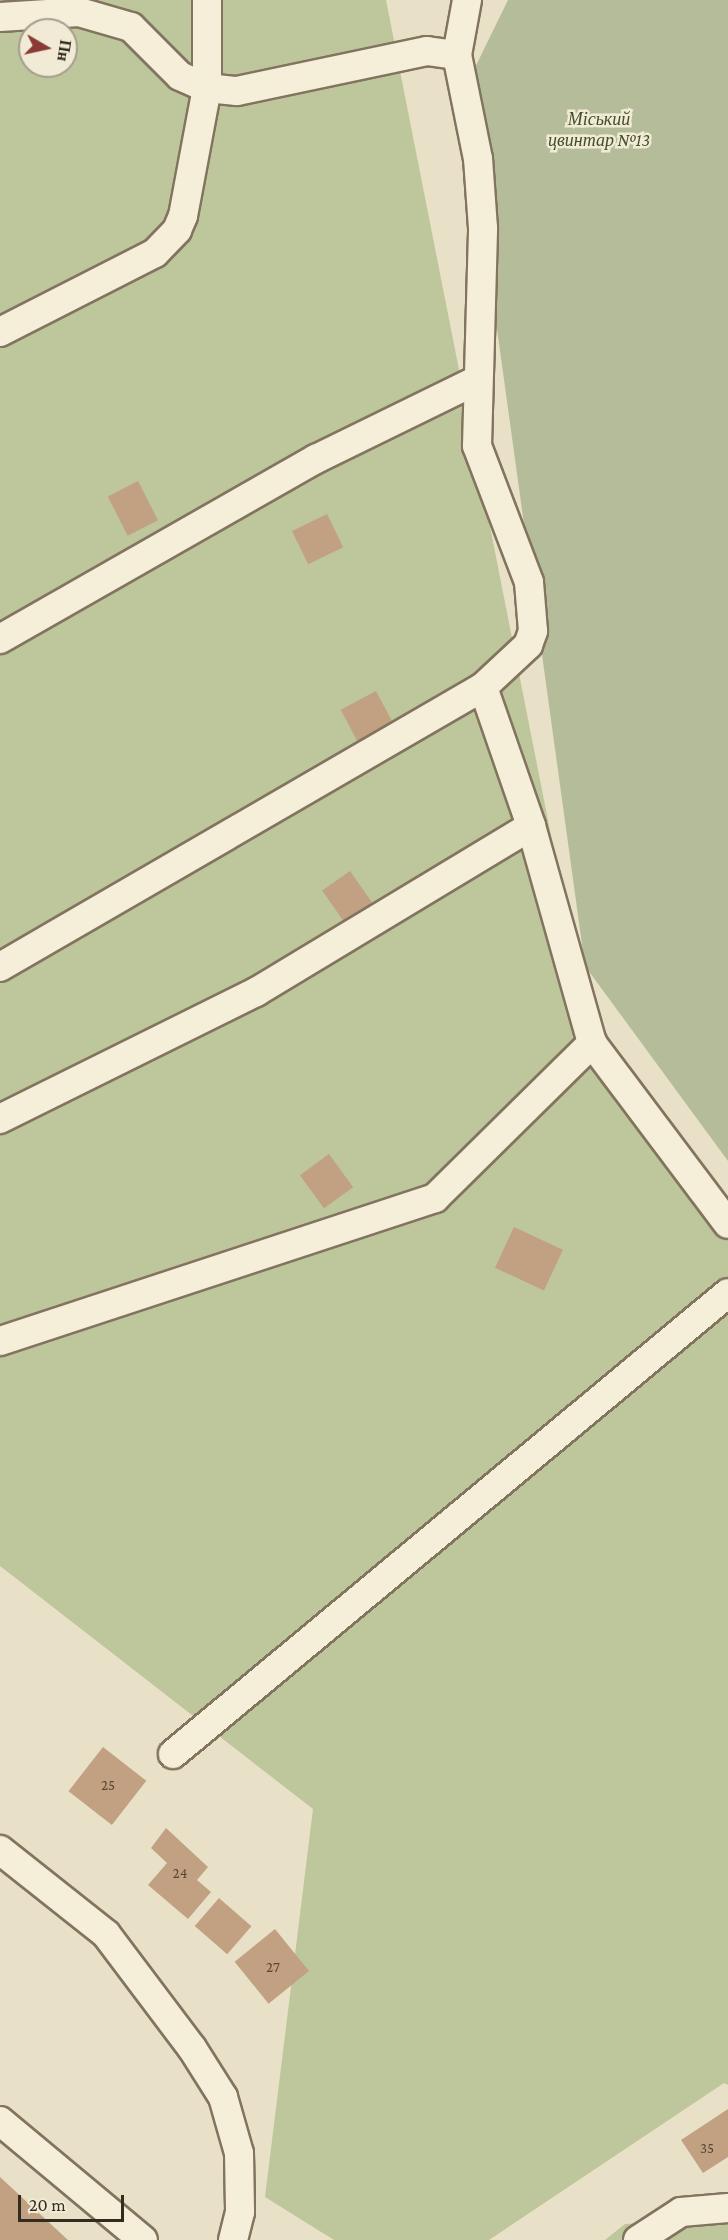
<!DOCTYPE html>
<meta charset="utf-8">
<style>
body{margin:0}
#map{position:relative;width:728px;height:2240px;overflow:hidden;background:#e9e1c7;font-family:"Crimson Pro",serif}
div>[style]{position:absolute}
.green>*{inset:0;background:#bec69c}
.cemetery>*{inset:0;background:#b5bc9a}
.building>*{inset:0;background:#c2a182;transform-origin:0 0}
.roads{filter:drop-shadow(2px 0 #82745f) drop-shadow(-2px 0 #82745f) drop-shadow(0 2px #82745f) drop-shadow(0 -2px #82745f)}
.street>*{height:28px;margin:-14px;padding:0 14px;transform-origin:14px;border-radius:14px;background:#f5eed9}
span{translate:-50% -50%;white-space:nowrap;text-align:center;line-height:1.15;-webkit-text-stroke:5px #f1ebd6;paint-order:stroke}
.number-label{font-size:15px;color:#584838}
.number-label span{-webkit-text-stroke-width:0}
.park-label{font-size:18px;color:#434e2a;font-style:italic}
.north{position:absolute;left:18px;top:18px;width:60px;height:60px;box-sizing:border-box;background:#f1ebd6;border:2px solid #a59e8d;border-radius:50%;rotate:99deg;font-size:16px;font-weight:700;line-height:24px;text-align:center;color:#342b20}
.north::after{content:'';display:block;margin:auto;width:21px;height:27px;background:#8a3b36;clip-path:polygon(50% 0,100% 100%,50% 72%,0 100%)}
.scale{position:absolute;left:18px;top:2195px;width:106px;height:27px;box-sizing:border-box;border:3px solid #342b20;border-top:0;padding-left:8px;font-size:18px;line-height:21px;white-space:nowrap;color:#342b20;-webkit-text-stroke:4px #f1ebd6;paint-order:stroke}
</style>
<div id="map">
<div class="green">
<div style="clip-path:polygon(evenodd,0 0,386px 0,592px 1043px,728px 1224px,728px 2085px,724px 2083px,489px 2240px,334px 2240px,265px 2197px,313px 1809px,0 1566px,0 0,30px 30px,66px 30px,66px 66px,30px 66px,30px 30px)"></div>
<div style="clip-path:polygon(728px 2218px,728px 2240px,605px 2240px,625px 2224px)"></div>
</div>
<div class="cemetery">
<div style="clip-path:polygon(508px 0,728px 0,728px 1161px,585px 966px,464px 90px)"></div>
</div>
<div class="building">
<div style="left:138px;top:481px;width:44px;height:34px;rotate:63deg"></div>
<div style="left:327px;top:514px;width:37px;height:39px;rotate:64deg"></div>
<div style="left:376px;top:691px;width:36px;height:40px;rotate:62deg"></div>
<div style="left:350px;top:871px;width:39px;height:34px;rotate:55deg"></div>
<div style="left:329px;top:1154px;width:41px;height:36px;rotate:54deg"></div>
<div style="left:514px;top:1227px;width:54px;height:45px;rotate:25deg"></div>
<div style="left:103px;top:1747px;width:55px;height:56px;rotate:38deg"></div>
<div style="clip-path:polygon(166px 1828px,208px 1867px,197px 1880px,211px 1892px,188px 1919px,148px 1885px,167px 1863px,151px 1848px)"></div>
<div style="left:219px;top:1898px;width:43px;height:37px;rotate:41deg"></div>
<div style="left:275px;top:1929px;width:54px;height:52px;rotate:51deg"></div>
<div style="clip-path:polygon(728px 2109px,728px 2157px,703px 2173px,681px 2140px)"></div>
<div style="clip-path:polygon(0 2177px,68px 2240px,0 2240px)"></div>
</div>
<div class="roads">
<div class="street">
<div style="left:0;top:17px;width:79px;rotate:-3.6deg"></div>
<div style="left:79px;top:12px;width:54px;rotate:16.1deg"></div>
<div style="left:131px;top:27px;width:69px;rotate:45deg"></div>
<div style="left:180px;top:76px;width:30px;rotate:24deg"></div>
<div style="left:207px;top:88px;width:30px;rotate:6deg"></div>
<div style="left:237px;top:91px;width:194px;rotate:-11.9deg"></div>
<div style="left:427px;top:51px;width:30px;rotate:8deg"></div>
<div style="left:0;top:332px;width:174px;rotate:-27deg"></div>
<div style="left:155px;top:253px;width:32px;rotate:-46deg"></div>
<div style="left:177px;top:230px;width:15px;rotate:-67deg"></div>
<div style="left:183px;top:216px;width:130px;rotate:-79.4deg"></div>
<div style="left:207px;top:88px;width:88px;rotate:-90deg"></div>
<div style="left:0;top:639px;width:364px;rotate:-29.7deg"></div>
<div style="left:316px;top:459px;width:179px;rotate:-26.1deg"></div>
<div style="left:483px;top:687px;width:147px;rotate:70.9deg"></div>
<div style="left:531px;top:826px;width:225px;rotate:74.3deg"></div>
<div style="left:592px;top:1043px;width:226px;rotate:53.1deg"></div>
<div style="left:0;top:967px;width:558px;rotate:-30.1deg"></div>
<div style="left:483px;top:687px;width:62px;rotate:-43deg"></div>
<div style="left:528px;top:645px;width:15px;rotate:-70deg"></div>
<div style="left:533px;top:631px;width:49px;rotate:-94.7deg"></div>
<div style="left:529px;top:582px;width:146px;rotate:-110.9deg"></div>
<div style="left:477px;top:446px;width:218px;rotate:-88.4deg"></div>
<div style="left:483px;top:228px;width:69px;rotate:-94.1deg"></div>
<div style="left:478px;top:159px;width:106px;rotate:-101.4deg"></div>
<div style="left:457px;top:55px;width:56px;rotate:-79.7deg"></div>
<div style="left:0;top:1119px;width:286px;rotate:-26.4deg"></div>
<div style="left:256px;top:992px;width:321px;rotate:-31.1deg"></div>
<div style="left:0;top:1341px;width:458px;rotate:-18.2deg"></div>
<div style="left:435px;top:1198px;width:221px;rotate:-44.6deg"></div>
<div style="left:173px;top:1754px;width:721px;rotate:-39.71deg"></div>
<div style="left:0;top:1850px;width:135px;rotate:38.4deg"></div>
<div style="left:106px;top:1934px;width:143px;rotate:53deg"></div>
<div style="left:192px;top:2048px;width:58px;rotate:57.7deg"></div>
<div style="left:223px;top:2097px;width:58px;rotate:74.1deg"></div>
<div style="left:239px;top:2153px;width:59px;rotate:89deg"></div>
<div style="left:240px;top:2212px;width:29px;rotate:104deg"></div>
<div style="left:0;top:2121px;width:186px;rotate:39.8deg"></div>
<div style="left:638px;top:2240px;width:51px;rotate:-33.1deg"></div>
<div style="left:681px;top:2212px;width:47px;rotate:-4.9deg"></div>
</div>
</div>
<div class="number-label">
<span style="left:108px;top:1786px">25</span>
<span style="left:180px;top:1874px">24</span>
<span style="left:273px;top:1968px">27</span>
<span style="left:707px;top:2149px">35</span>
</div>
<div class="park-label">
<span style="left:599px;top:130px">Міський<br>цвинтар №13</span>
</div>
<div class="north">Пн</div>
<div class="scale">20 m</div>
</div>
